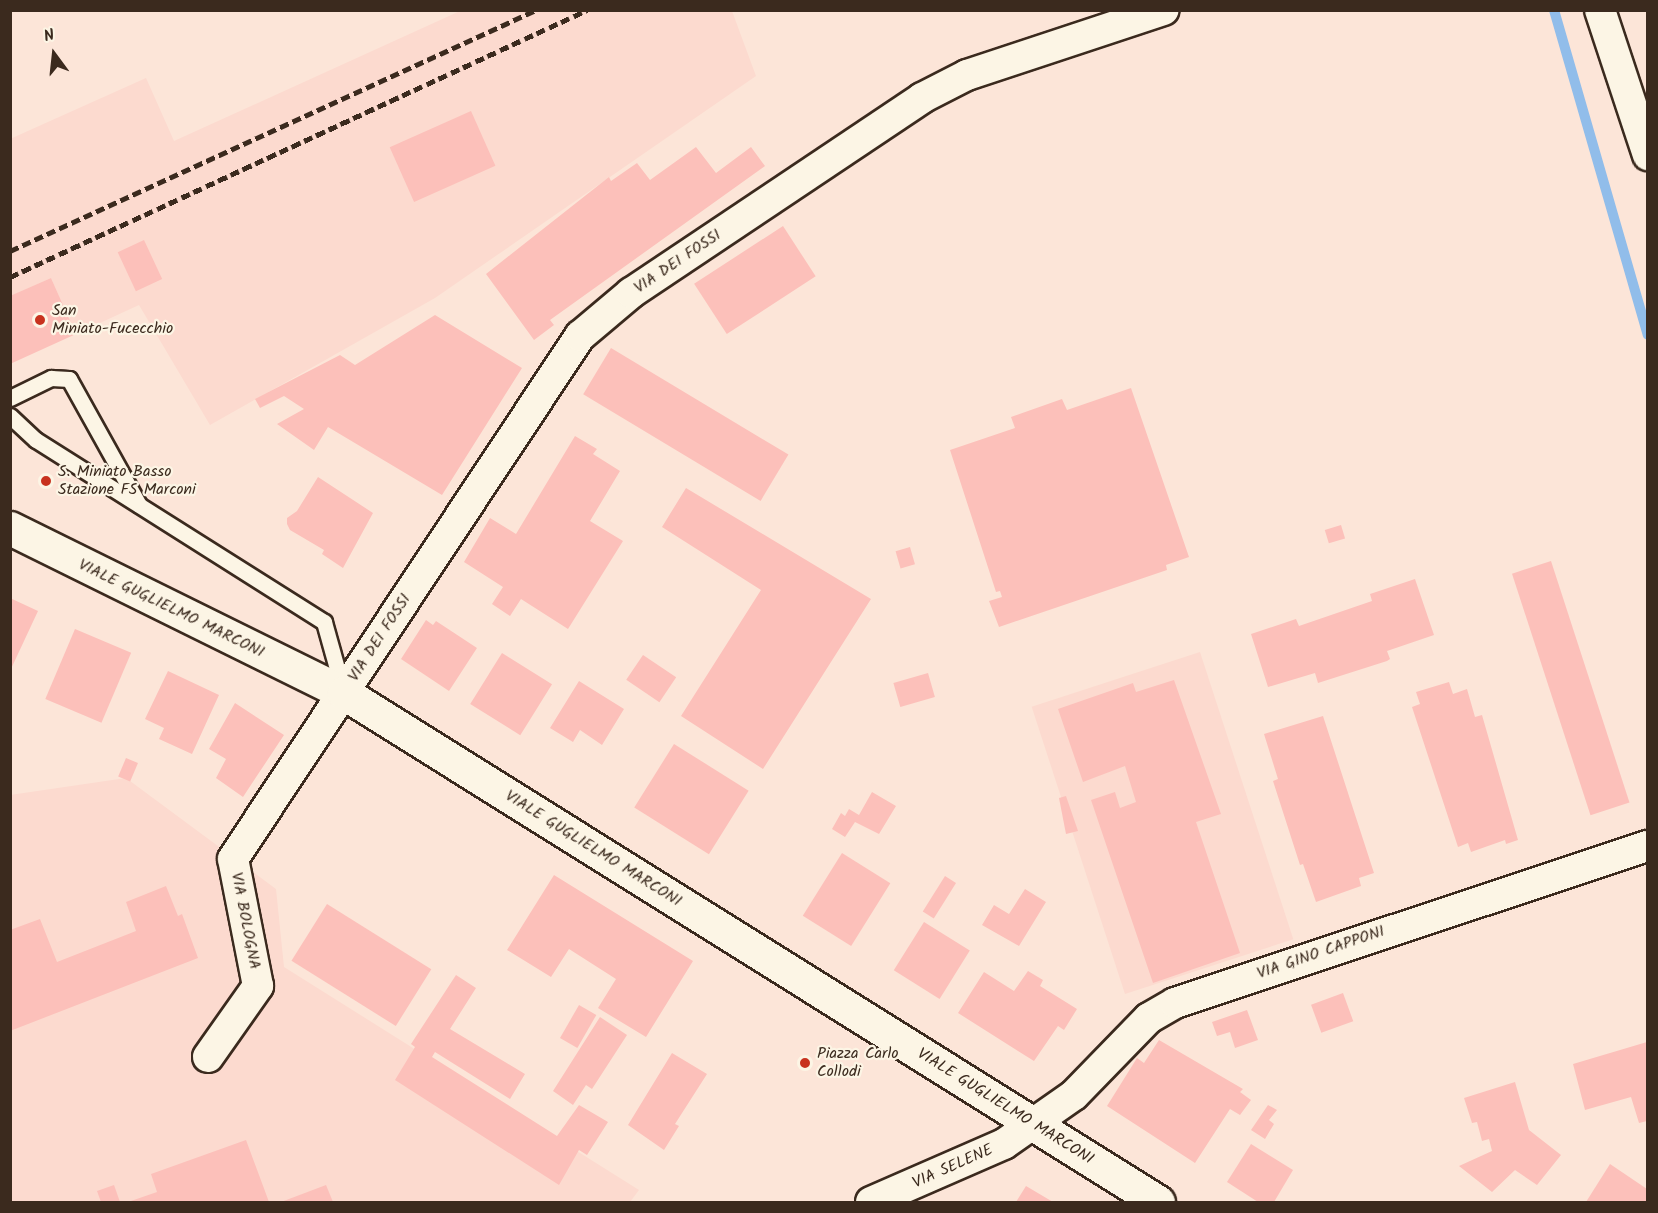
<!DOCTYPE html>
<style>
body{margin:0}
#map{position:relative;width:1658px;height:1213px;overflow:hidden;background:#fce5d8;font-family:Kalam,sans-serif}
div>[style]{position:absolute}
.built>*{inset:0;background:#fcdacf;transform-origin:0 0}
.stream>*{height:10px;margin:-5px;padding:0 5px;transform-origin:5px;border-radius:5px;background:#91bdea}
.building>*{inset:0;background:#fcc0ba;transform-origin:0 0}
.roads{filter:drop-shadow(2px 0 #3b2a1e) drop-shadow(-2px 0 #3b2a1e) drop-shadow(0 2px #3b2a1e) drop-shadow(0 -2px #3b2a1e)}
.lane>*{height:15px;margin:-7.5px;padding:0 7.5px;transform-origin:7.5px;border-radius:7.5px;background:#fcf5e5}
.street>*{height:30px;margin:-15px;padding:0 15px;transform-origin:15px;border-radius:15px;background:#fcf5e5}
.secondary>*{height:33px;margin:-16.5px;padding:0 16.5px;transform-origin:16.5px;border-radius:16.5px;background:#fcf5e5}
.rail>*{height:4.5px;margin-top:-2.25px;transform-origin:0;background:repeating-linear-gradient(90deg,#3b2a1e 0 9px,transparent 0 13.5px)}
.dots>*{width:16px;height:16px;translate:-50% -50%;box-sizing:border-box;border:3px solid #fcf5e5;border-radius:50%}
span{translate:-50% -50%;white-space:nowrap;text-align:center;line-height:1.15;-webkit-text-stroke:4.5px #fcf5e5;paint-order:stroke}
.street-label{font-size:16px;color:#3b2a1e}
.poi-label{font-size:16px;color:#3b2a1e}
.left{translate:0 -50%;text-align:left}
.frame{position:absolute;inset:0;border:12px solid #3b2a1e;pointer-events:none}
.north{position:absolute;left:24px;top:24px;width:60px;height:60px;-webkit-text-stroke:4px #fcf5e5;paint-order:stroke;rotate:345deg;font-size:16px;font-weight:700;line-height:24px;text-align:center;color:#3b2a1e}
.north::after{content:'';display:block;margin:auto;width:21px;height:27px;background:#3b2a1e;clip-path:polygon(50% 0,100% 100%,50% 72%,0 100%)}
</style>
<div id="map">
<div class="built">
<div style="clip-path:polygon(460px 11px,732px 11px,756px 76px,435px 298px,210px 425px,139px 305px,76px 334px,51px 278px,11px 296px,10px 139px,146px 78px,174px 141px)"></div>
<div style="left:1200px;top:652px;width:302px;height:177px;rotate:72deg"></div>
<div style="clip-path:polygon(126px 778px,276px 889px,284px 967px,639px 1190px,630px 1202px,11px 1202px,10px 795px)"></div>
</div>
<div class="stream">
<div style="left:1554px;top:10px;width:338px;rotate:73.9deg"></div>
</div>
<div class="building">
<div style="left:471px;top:111px;width:60px;height:89px;rotate:66deg"></div>
<div style="clip-path:polygon(696px 147px,716px 173px,751px 147px,765px 166px,550px 320px,554px 325px,534px 340px,486px 274px,609px 177px,611px 181px,637px 163px,650px 180px)"></div>
<div style="left:783px;top:226px;width:60px;height:106px;rotate:57deg"></div>
<div style="left:144px;top:240px;width:43px;height:29px;rotate:65deg"></div>
<div style="clip-path:polygon(51px 278px,76px 334px,10px 364px,10px 296px)"></div>
<div style="clip-path:polygon(435px 315px,522px 368px,442px 495px,328px 427px,314px 450px,277px 424px,304px 409px,284px 396px,260px 408px,255px 399px,340px 355px,355px 365px)"></div>
<div style="left:611px;top:348px;width:207px;height:54px;rotate:31deg"></div>
<div style="clip-path:polygon(1131px 388px,1189px 557px,1166px 565px,1167px 570px,999px 627px,989px 601px,1002px 597px,1000px 591px,996px 592px,950px 450px,1015px 428px,1011px 417px,1062px 399px,1067px 410px)"></div>
<div style="clip-path:polygon(575px 436px,597px 449px,593px 454px,620px 471px,590px 521px,623px 541px,568px 629px,521px 599px,510px 616px,492px 604px,503px 587px,464px 562px,490px 518px,516px 534px)"></div>
<div style="clip-path:polygon(318px 477px,373px 513px,343px 568px,322px 554px,324px 550px,290px 530px,287px 524px,287px 518px,297px 511px)"></div>
<div style="clip-path:polygon(686px 488px,871px 599px,763px 769px,681px 716px,761px 590px,662px 527px)"></div>
<div style="left:1341px;top:525px;width:14px;height:17px;rotate:73deg"></div>
<div style="left:910px;top:547px;width:18px;height:15px;rotate:74deg"></div>
<div style="left:1551px;top:561px;width:254px;height:41px;rotate:72deg"></div>
<div style="clip-path:polygon(1415px 579px,1434px 635px,1387px 651px,1390px 659px,1387px 661px,1318px 683px,1315px 673px,1268px 687px,1251px 634px,1296px 619px,1299px 626px,1372px 601px,1370px 594px)"></div>
<div style="clip-path:polygon(10px 598px,38px 611px,10px 671px)"></div>
<div style="clip-path:polygon(426px 620px,433px 625px,436px 621px,477px 648px,449px 691px,401px 659px)"></div>
<div style="left:75px;top:629px;width:61px;height:76px;rotate:23deg"></div>
<div style="left:502px;top:653px;width:59px;height:60px;rotate:32deg"></div>
<div style="left:643px;top:655px;width:40px;height:30px;rotate:34deg"></div>
<div style="clip-path:polygon(168px 671px,219px 695px,192px 754px,159px 739px,164px 728px,145px 719px)"></div>
<div style="left:928px;top:673px;width:25px;height:36px;rotate:74deg"></div>
<div style="clip-path:polygon(1174px 680px,1221px 814px,1196px 822px,1240px 953px,1153px 983px,1091px 800px,1115px 792px,1120px 808px,1136px 802px,1125px 766px,1083px 782px,1058px 709px,1133px 683px,1136px 692px)"></div>
<div style="clip-path:polygon(579px 681px,624px 709px,602px 745px,580px 730px,573px 742px,550px 728px)"></div>
<div style="clip-path:polygon(1449px 682px,1453px 694px,1467px 689px,1475px 717px,1482px 715px,1518px 840px,1506px 844px,1505px 840px,1471px 852px,1468px 843px,1458px 847px,1412px 707px,1420px 704px,1416px 692px)"></div>
<div style="clip-path:polygon(235px 703px,284px 735px,243px 797px,216px 778px,226px 759px,209px 749px)"></div>
<div style="clip-path:polygon(1323px 716px,1374px 873px,1359px 878px,1361px 886px,1316px 902px,1303px 864px,1300px 865px,1273px 781px,1278px 779px,1264px 734px)"></div>
<div style="left:674px;top:744px;width:88px;height:75px;rotate:32deg"></div>
<div style="left:126px;top:758px;width:13px;height:20px;rotate:23deg"></div>
<div style="clip-path:polygon(872px 792px,896px 806px,879px 834px,855px 822px,845px 837px,832px 829px,841px 813px,845px 816px,849px 809px,859px 815px)"></div>
<div style="clip-path:polygon(1066px 796px,1078px 831px,1066px 834px,1059px 798px)"></div>
<div style="left:842px;top:853px;width:57px;height:74px;rotate:32deg"></div>
<div style="clip-path:polygon(554px 875px,693px 961px,646px 1037px,598px 1008px,616px 979px,569px 949px,551px 977px,507px 950px)"></div>
<div style="left:945px;top:876px;width:13px;height:42px;rotate:32deg"></div>
<div style="clip-path:polygon(166px 886px,178px 916px,182px 914px,198px 958px,10px 1031px,10px 930px,40px 919px,57px 962px,136px 931px,126px 902px)"></div>
<div style="clip-path:polygon(1025px 889px,1046px 902px,1019px 946px,982px 925px,994px 905px,1009px 914px)"></div>
<div style="left:327px;top:904px;width:123px;height:67px;rotate:32deg"></div>
<div style="left:924px;top:922px;width:54px;height:57px;rotate:32deg"></div>
<div style="clip-path:polygon(1028px 971px,1043px 980px,1040px 986px,1077px 1009px,1064px 1030px,1058px 1026px,1034px 1061px,958px 1013px,984px 972px,1014px 991px)"></div>
<div style="clip-path:polygon(456px 975px,476px 988px,450px 1029px,525px 1074px,510px 1099px,435px 1052px,432px 1057px,557px 1136px,579px 1105px,608px 1122px,587px 1155px,579px 1150px,559px 1185px,395px 1080px,415px 1047px,411px 1044px)"></div>
<div style="left:1343px;top:993px;width:30px;height:34px;rotate:70deg"></div>
<div style="left:579px;top:1005px;width:20px;height:38px;rotate:30deg"></div>
<div style="clip-path:polygon(1247px 1010px,1258px 1040px,1235px 1048px,1230px 1032px,1217px 1036px,1212px 1022px)"></div>
<div style="clip-path:polygon(600px 1017px,627px 1035px,592px 1089px,586px 1085px,573px 1105px,553px 1091px)"></div>
<div style="clip-path:polygon(1159px 1040px,1243px 1089px,1240px 1092px,1251px 1100px,1240px 1115px,1230px 1109px,1195px 1163px,1107px 1106px,1137px 1058px,1144px 1063px)"></div>
<div style="clip-path:polygon(1647px 1042px,1647px 1121px,1639px 1123px,1631px 1097px,1585px 1110px,1573px 1064px)"></div>
<div style="clip-path:polygon(672px 1053px,707px 1074px,675px 1124px,679px 1126px,664px 1150px,628px 1125px)"></div>
<div style="clip-path:polygon(1515px 1082px,1529px 1130px,1561px 1155px,1537px 1185px,1515px 1170px,1492px 1192px,1459px 1166px,1492px 1151px,1489px 1139px,1482px 1141px,1477px 1122px,1472px 1123px,1464px 1098px)"></div>
<div style="clip-path:polygon(1268px 1105px,1277px 1110px,1269px 1120px,1274px 1124px,1265px 1139px,1251px 1130px)"></div>
<div style="clip-path:polygon(246px 1140px,269px 1202px,128px 1202px,157px 1192px,151px 1174px)"></div>
<div style="clip-path:polygon(1251px 1144px,1293px 1170px,1274px 1202px,1258px 1202px,1227px 1182px)"></div>
<div style="clip-path:polygon(1610px 1164px,1647px 1189px,1647px 1202px,1586px 1202px)"></div>
<div style="clip-path:polygon(114px 1185px,120px 1202px,101px 1202px,97px 1191px)"></div>
<div style="clip-path:polygon(326px 1185px,333px 1202px,281px 1202px)"></div>
<div style="clip-path:polygon(1026px 1186px,1053px 1202px,1016px 1202px)"></div>
</div>
<div class="roads">
<div class="lane">
<div style="left:10px;top:398px;width:46px;rotate:-26deg"></div>
<div style="left:51px;top:378px;width:18px;rotate:3deg"></div>
<div style="left:69px;top:379px;width:144px;rotate:60.9deg"></div>
<div style="left:10px;top:416px;width:35px;rotate:43deg"></div>
<div style="left:36px;top:440px;width:341px;rotate:32.3deg"></div>
<div style="left:324px;top:622px;width:71px;rotate:74.4deg"></div>
</div>
<div class="street">
<div style="left:1600px;top:10px;width:153px;rotate:71.7deg"></div>
<div style="left:208px;top:1057px;width:87px;rotate:-54.8deg"></div>
<div style="left:258px;top:986px;width:129px;rotate:-101.1deg"></div>
<div style="left:233px;top:859px;width:628px;rotate:-56.44deg"></div>
<div style="left:580px;top:336px;width:67px;rotate:-40.1deg"></div>
<div style="left:631px;top:293px;width:350px;rotate:-33.8deg"></div>
<div style="left:922px;top:98px;width:51px;rotate:-27.1deg"></div>
<div style="left:967px;top:75px;width:207px;rotate:-18.3deg"></div>
<div style="left:871px;top:1202px;width:145px;rotate:-23.6deg"></div>
<div style="left:1004px;top:1144px;width:85px;rotate:-35deg"></div>
<div style="left:1074px;top:1095px;width:107px;rotate:-45.8deg"></div>
<div style="left:1149px;top:1018px;width:30px;rotate:-30deg"></div>
<div style="left:1175px;top:1003px;width:498px;rotate:-18.4deg"></div>
</div>
<div class="secondary">
<div style="left:10px;top:528px;width:373px;rotate:26.3deg"></div>
<div style="left:344px;top:693px;width:960px;rotate:32.02deg"></div>
</div>
</div>
<div class="rail">
<div style="left:10px;top:251px;width:579px;rotate:-24.62deg"></div>
<div style="left:10px;top:277px;width:636px;rotate:-24.83deg"></div>
</div>
<div class="dots">
<div style="left:40px;top:320px;background:#c8321e"></div>
<div style="left:46px;top:481px;background:#c8321e"></div>
<div style="left:805px;top:1063px;background:#c8321e"></div>
</div>
<div class="street-label">
<span style="left:678px;top:262px;rotate:-34deg">VIA DEI FOSSI</span>
<span style="left:171px;top:609px;rotate:26deg">VIALE GUGLIELMO MARCONI</span>
<span style="left:380px;top:638px;rotate:-57deg">VIA DEI FOSSI</span>
<span style="left:593px;top:849px;rotate:32deg">VIALE GUGLIELMO MARCONI</span>
<span style="left:245px;top:921px;rotate:79deg">VIA BOLOGNA</span>
<span style="left:1321px;top:953px;rotate:-19deg">VIA GINO CAPPONI</span>
<span style="left:1005px;top:1107px;rotate:32deg">VIALE GUGLIELMO MARCONI</span>
<span style="left:953px;top:1167px;rotate:-24deg">VIA SELENE</span>
</div>
<div class="poi-label">
<span class="left" style="left:52px;top:320px">San<br>Miniato-Fucecchio</span>
<span class="left" style="left:58px;top:481px">S. Miniato Basso<br>Stazione FS Marconi</span>
<span class="left" style="left:817px;top:1063px">Piazza Carlo<br>Collodi</span>
</div>
<div class="frame"></div>
<div class="north">N</div>
</div>
